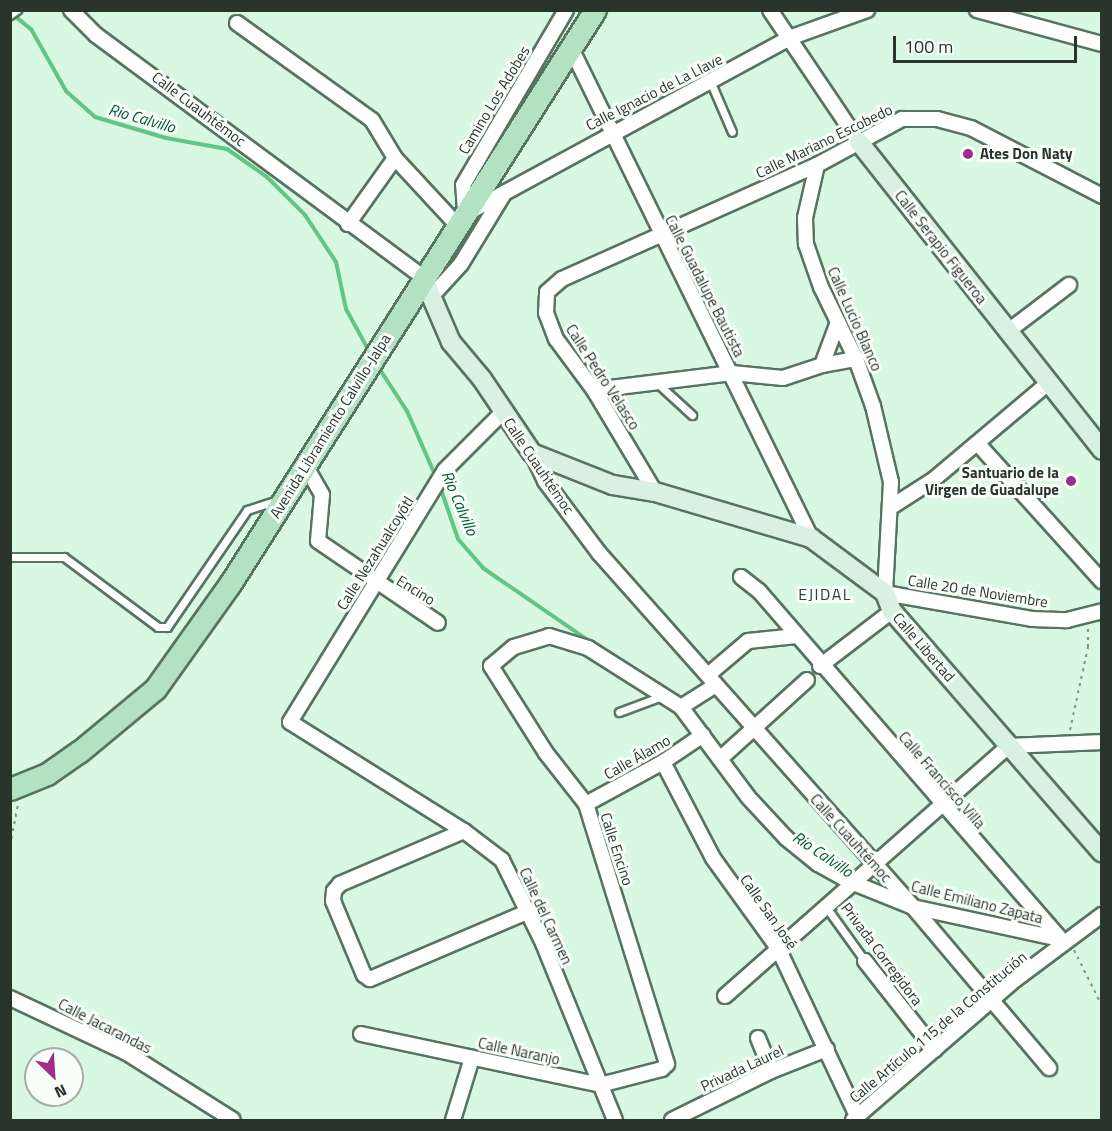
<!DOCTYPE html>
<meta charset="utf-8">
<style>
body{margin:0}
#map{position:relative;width:1112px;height:1131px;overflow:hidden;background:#d9f8e2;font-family:"Titillium Web",sans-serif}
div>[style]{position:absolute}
.stream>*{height:4px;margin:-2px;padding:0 2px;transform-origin:2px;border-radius:2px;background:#62c588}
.path>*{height:2px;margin-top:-1px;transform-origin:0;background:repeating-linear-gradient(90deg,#809586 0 3px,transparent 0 7.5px)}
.roads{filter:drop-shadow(2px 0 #587360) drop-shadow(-2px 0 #587360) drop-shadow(0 2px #587360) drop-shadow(0 -2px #587360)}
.lane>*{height:7px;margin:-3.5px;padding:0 3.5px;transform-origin:3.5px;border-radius:3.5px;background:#fff}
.street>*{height:14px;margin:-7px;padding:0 7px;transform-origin:7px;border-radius:7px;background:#fff}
.secondary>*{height:18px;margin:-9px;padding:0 9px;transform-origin:9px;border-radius:9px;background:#d8f1e1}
.primary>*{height:21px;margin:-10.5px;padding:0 10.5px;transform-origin:10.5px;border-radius:10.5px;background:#b2e2c2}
.dots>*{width:16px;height:16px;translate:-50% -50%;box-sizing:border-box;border:3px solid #f8fef9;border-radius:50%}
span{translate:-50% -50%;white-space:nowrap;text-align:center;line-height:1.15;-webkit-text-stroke:6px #f8fef9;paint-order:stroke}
.street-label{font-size:15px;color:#28342c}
.poi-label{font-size:15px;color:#28342c;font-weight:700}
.left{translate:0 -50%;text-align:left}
.right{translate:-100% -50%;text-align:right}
.water-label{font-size:16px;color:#06552f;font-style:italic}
.neighbourhood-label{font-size:16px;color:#2a4332;letter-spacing:1.5px}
.frame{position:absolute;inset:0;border:12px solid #28342c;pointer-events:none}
.north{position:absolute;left:24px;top:1047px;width:60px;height:60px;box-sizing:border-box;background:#f8fef9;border:2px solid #a5ada7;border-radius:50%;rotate:155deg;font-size:16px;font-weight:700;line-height:24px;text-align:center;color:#28342c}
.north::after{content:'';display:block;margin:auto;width:21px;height:27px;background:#9d2e8c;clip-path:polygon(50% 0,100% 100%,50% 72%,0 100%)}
.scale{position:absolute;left:893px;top:36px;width:184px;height:27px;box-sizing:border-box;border:3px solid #28342c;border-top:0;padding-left:8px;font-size:18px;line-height:21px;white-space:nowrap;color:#28342c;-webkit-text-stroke:4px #f8fef9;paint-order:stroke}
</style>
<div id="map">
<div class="stream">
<div style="left:11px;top:13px;width:26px;rotate:39deg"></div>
<div style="left:31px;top:29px;width:71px;rotate:60.6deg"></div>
<div style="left:66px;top:91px;width:39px;rotate:42deg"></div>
<div style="left:95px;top:117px;width:74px;rotate:16.5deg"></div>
<div style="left:166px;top:138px;width:62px;rotate:10.2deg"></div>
<div style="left:227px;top:149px;width:49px;rotate:35deg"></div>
<div style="left:267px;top:177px;width:54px;rotate:45deg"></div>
<div style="left:305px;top:215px;width:56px;rotate:56.6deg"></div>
<div style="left:336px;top:262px;width:48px;rotate:78deg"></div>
<div style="left:346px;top:309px;width:48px;rotate:61.3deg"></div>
<div style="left:377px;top:365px;width:55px;rotate:56.9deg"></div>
<div style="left:407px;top:411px;width:72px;rotate:66.3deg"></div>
<div style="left:439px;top:484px;width:58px;rotate:70.9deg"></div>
<div style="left:458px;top:539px;width:38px;rotate:49deg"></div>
<div style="left:483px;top:568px;width:152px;rotate:34.5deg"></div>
</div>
<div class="path">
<div style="left:1070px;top:730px;width:85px;rotate:-77.8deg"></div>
<div style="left:1088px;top:647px;width:20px;rotate:-90deg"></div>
<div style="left:10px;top:846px;width:43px;rotate:-79.2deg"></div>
<div style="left:1074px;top:950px;width:63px;rotate:63.4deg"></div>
</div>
<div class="roads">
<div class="lane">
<div style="left:10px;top:15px;width:9px;rotate:-36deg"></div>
<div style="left:711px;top:83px;width:53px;rotate:66.8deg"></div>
<div style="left:656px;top:382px;width:49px;rotate:42.5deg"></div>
<div style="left:10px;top:557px;width:54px"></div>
<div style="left:64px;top:557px;width:117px;rotate:36.7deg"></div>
<div style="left:158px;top:627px;width:9px"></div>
<div style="left:167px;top:627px;width:142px;rotate:-55.6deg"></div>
<div style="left:247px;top:510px;width:32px;rotate:-18deg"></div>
<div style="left:619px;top:712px;width:46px;rotate:-20.4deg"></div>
<div style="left:826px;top:907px;width:67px;rotate:54.2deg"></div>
</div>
<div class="street">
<div style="left:71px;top:10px;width:35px;rotate:45deg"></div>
<div style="left:96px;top:35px;width:407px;rotate:36.5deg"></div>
<div style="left:770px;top:10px;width:159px;rotate:56deg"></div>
<div style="left:977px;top:10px;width:130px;rotate:15.2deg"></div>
<div style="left:237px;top:23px;width:166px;rotate:35.7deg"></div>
<div style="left:372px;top:120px;width:44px;rotate:58.8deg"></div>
<div style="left:395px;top:158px;width:91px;rotate:47.2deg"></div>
<div style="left:571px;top:48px;width:546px;rotate:63.9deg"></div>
<div style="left:817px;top:165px;width:54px;rotate:102.8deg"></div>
<div style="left:805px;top:218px;width:26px;rotate:88deg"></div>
<div style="left:806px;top:244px;width:46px;rotate:70.8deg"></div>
<div style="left:821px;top:287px;width:80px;rotate:64.1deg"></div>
<div style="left:856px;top:359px;width:50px;rotate:70.1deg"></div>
<div style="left:873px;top:406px;width:78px;rotate:76.7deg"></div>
<div style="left:891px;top:482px;width:111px;rotate:93.1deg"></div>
<div style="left:885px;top:593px;width:149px;rotate:10deg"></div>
<div style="left:1032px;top:619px;width:35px;rotate:2deg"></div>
<div style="left:1067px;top:620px;width:36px;rotate:-14deg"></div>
<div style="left:465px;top:211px;width:26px;rotate:-94deg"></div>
<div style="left:463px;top:185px;width:203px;rotate:-59.5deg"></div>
<div style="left:471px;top:211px;width:362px;rotate:-28.5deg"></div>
<div style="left:789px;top:38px;width:83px;rotate:-19.7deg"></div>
<div style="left:348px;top:224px;width:81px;rotate:-54.5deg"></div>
<div style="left:430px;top:298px;width:46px;rotate:-47.6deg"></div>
<div style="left:461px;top:264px;width:84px;rotate:-58.6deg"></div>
<div style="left:1007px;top:332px;width:78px;rotate:-37.2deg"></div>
<div style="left:822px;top:365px;width:46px;rotate:-69.6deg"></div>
<div style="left:594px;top:390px;width:139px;rotate:-7deg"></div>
<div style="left:732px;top:373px;width:51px;rotate:5.6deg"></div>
<div style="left:783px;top:378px;width:41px;rotate:-18.4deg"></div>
<div style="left:822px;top:365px;width:35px;rotate:-10deg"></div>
<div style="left:503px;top:412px;width:82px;rotate:135deg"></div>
<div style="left:445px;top:470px;width:296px;rotate:121.6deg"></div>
<div style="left:290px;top:722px;width:205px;rotate:32.1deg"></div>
<div style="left:464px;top:831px;width:48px;rotate:37.3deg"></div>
<div style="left:502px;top:860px;width:93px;rotate:63.7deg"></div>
<div style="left:543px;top:943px;width:191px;rotate:67.9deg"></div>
<div style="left:978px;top:444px;width:185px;rotate:47.9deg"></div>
<div style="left:532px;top:453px;width:31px;rotate:65deg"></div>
<div style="left:545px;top:481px;width:90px;rotate:53.1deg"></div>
<div style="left:599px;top:553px;width:473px;rotate:48.4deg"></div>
<div style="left:913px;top:907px;width:211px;rotate:49.8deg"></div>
<div style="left:305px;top:465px;width:34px;rotate:60deg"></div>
<div style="left:322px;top:495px;width:46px;rotate:95deg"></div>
<div style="left:318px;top:541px;width:145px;rotate:34.3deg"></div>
<div style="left:655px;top:492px;width:119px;rotate:-120.9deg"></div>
<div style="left:594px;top:390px;width:64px;rotate:-126.7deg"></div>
<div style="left:556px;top:339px;width:28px;rotate:-111deg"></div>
<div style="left:546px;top:313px;width:21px;rotate:-87deg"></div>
<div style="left:547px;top:292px;width:20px;rotate:-41deg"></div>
<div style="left:562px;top:279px;width:279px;rotate:-24.1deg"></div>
<div style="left:817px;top:165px;width:97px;rotate:-28.4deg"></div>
<div style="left:902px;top:119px;width:35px"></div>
<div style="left:937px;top:119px;width:35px;rotate:15deg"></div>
<div style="left:971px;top:128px;width:148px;rotate:27.4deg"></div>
<div style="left:891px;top:507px;width:50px;rotate:-32.7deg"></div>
<div style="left:933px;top:480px;width:149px;rotate:-40.1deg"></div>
<div style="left:741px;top:577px;width:23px;rotate:38deg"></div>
<div style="left:759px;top:591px;width:462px;rotate:49.1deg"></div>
<div style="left:820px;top:666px;width:91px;rotate:-37.4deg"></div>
<div style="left:708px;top:675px;width:52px;rotate:-40.4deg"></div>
<div style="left:748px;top:641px;width:49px;rotate:-5.8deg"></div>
<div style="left:681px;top:707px;width:41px;rotate:-32.2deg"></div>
<div style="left:721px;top:758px;width:116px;rotate:-42.2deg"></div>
<div style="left:663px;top:762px;width:108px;rotate:62.5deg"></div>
<div style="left:713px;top:858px;width:111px;rotate:54.2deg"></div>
<div style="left:778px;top:948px;width:186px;rotate:64.8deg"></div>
<div style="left:586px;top:804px;width:88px;rotate:-28.6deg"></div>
<div style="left:663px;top:762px;width:48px;rotate:-34deg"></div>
<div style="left:464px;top:831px;width:135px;rotate:156.9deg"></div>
<div style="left:340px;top:884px;width:9px;rotate:131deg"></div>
<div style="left:334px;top:891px;width:10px;rotate:96deg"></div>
<div style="left:333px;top:901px;width:80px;rotate:67.3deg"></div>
<div style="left:364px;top:975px;width:7px;rotate:34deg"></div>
<div style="left:370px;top:979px;width:171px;rotate:-23.1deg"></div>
<div style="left:865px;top:961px;width:113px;rotate:51.8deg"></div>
<div style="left:725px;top:996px;width:378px;rotate:-41.4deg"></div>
<div style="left:1009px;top:746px;width:93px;rotate:-2.5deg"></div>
<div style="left:10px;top:998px;width:129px;rotate:25.2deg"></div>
<div style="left:127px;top:1053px;width:125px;rotate:32.3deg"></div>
<div style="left:361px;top:1034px;width:244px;rotate:12deg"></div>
<div style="left:600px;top:1085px;width:64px;rotate:-14.5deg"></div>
<div style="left:662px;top:1069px;width:7px;rotate:-45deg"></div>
<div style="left:667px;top:1064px;width:272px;rotate:-107.3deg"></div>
<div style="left:586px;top:804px;width:65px;rotate:-128.1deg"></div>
<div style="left:546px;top:753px;width:103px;rotate:-122.3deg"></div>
<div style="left:491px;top:666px;width:30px;rotate:-40deg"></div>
<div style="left:514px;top:647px;width:37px;rotate:-17deg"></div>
<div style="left:549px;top:636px;width:41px;rotate:17.1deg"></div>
<div style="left:588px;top:648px;width:110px;rotate:32.4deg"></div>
<div style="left:681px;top:707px;width:112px;rotate:53.3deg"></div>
<div style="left:748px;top:797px;width:56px;rotate:47.2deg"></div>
<div style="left:786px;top:838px;width:41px;rotate:39.1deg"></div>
<div style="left:818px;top:864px;width:38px;rotate:29deg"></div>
<div style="left:851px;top:882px;width:67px;rotate:22deg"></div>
<div style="left:913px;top:907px;width:150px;rotate:12.3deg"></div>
<div style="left:758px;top:1038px;width:35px;rotate:68deg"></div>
<div style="left:453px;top:1120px;width:65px;rotate:-73deg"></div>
<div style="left:672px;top:1120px;width:110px;rotate:-26.3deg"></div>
<div style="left:771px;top:1071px;width:60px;rotate:-21.4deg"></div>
<div style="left:853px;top:1120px;width:209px;rotate:-40.9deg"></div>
<div style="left:1011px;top:983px;width:114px;rotate:-36.8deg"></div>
</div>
<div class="secondary">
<div style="left:859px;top:142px;width:392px;rotate:51.7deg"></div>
<div style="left:423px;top:277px;width:71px;rotate:66.7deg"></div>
<div style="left:451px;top:342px;width:48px;rotate:50deg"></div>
<div style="left:482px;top:379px;width:89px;rotate:56deg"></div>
<div style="left:532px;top:453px;width:87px;rotate:21.6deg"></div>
<div style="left:613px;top:485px;width:43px;rotate:9.5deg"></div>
<div style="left:655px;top:492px;width:163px;rotate:16.4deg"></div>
<div style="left:811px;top:538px;width:92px;rotate:36.6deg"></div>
<div style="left:885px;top:593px;width:19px;rotate:69deg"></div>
<div style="left:892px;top:611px;width:320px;rotate:49deg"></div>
</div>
<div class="primary">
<div style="left:10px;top:789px;width:40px;rotate:-22deg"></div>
<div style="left:47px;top:774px;width:39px;rotate:-35deg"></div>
<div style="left:79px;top:752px;width:99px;rotate:-39.7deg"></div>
<div style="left:155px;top:689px;width:129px;rotate:-54.5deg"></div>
<div style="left:230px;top:584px;width:680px;rotate:-57.55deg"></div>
</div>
</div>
<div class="dots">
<div style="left:968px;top:154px;background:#9d2e8c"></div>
<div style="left:1071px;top:481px;background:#9d2e8c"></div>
</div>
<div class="street-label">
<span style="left:654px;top:92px;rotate:-27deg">Calle Ignacio de La Llave</span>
<span style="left:494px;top:100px;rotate:-59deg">Camino Los Adobes</span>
<span style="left:199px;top:109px;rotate:37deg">Calle Cuauhtémoc</span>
<span style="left:824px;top:141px;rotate:-26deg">Calle Mariano Escobedo</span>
<span style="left:941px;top:247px;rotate:52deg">Calle Serapio Figueroa</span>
<span style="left:705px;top:286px;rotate:63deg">Calle Guadalupe Bautista</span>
<span style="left:855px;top:319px;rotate:66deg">Calle Lucio Blanco</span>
<span style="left:603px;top:377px;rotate:57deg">Calle Pedro Velasco</span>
<span style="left:330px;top:426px;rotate:-58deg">Avenida Libramiento Calvillo-Jalpa</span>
<span style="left:539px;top:466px;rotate:56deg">Calle Cuauhtémoc</span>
<span style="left:375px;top:553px;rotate:-58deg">Calle Nezahualcoyótl</span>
<span style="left:416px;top:590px;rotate:32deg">Encino</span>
<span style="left:978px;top:591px;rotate:9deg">Calle 20 de Noviembre</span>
<span style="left:924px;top:647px;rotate:49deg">Calle Libertad</span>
<span style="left:637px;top:757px;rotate:-30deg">Calle Álamo</span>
<span style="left:942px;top:780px;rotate:49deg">Calle Francisco Villa</span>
<span style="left:851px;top:838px;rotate:48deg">Calle Cuauhtémoc</span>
<span style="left:617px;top:849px;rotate:72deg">Calle Encino</span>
<span style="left:977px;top:902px;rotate:14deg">Calle Emiliano Zapata</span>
<span style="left:769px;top:912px;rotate:55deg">Calle San José</span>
<span style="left:546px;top:916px;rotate:65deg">Calle del Carmen</span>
<span style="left:882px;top:954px;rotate:53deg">Privada Corregidora</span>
<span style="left:105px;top:1026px;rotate:27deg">Calle Jacarandas</span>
<span style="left:938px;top:1027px;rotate:-40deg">Calle Artículo 115 de la Constitución</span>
<span style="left:519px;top:1051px;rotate:12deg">Calle Naranjo</span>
<span style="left:742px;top:1068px;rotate:-25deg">Privada Laurel</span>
</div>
<div class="poi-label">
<span class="left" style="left:980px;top:154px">Ates Don Naty</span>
<span class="right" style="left:1059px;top:481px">Santuario de la<br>Virgen de Guadalupe</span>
</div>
<div class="water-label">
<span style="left:142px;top:118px;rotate:16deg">Rio Calvillo</span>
<span style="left:460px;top:503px;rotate:67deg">Rio Calvillo</span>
<span style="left:823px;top:854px;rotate:34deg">Rio Calvillo</span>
</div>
<div class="neighbourhood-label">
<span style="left:825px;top:594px">EJIDAL</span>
</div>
<div class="frame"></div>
<div class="north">N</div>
<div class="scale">100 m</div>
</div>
